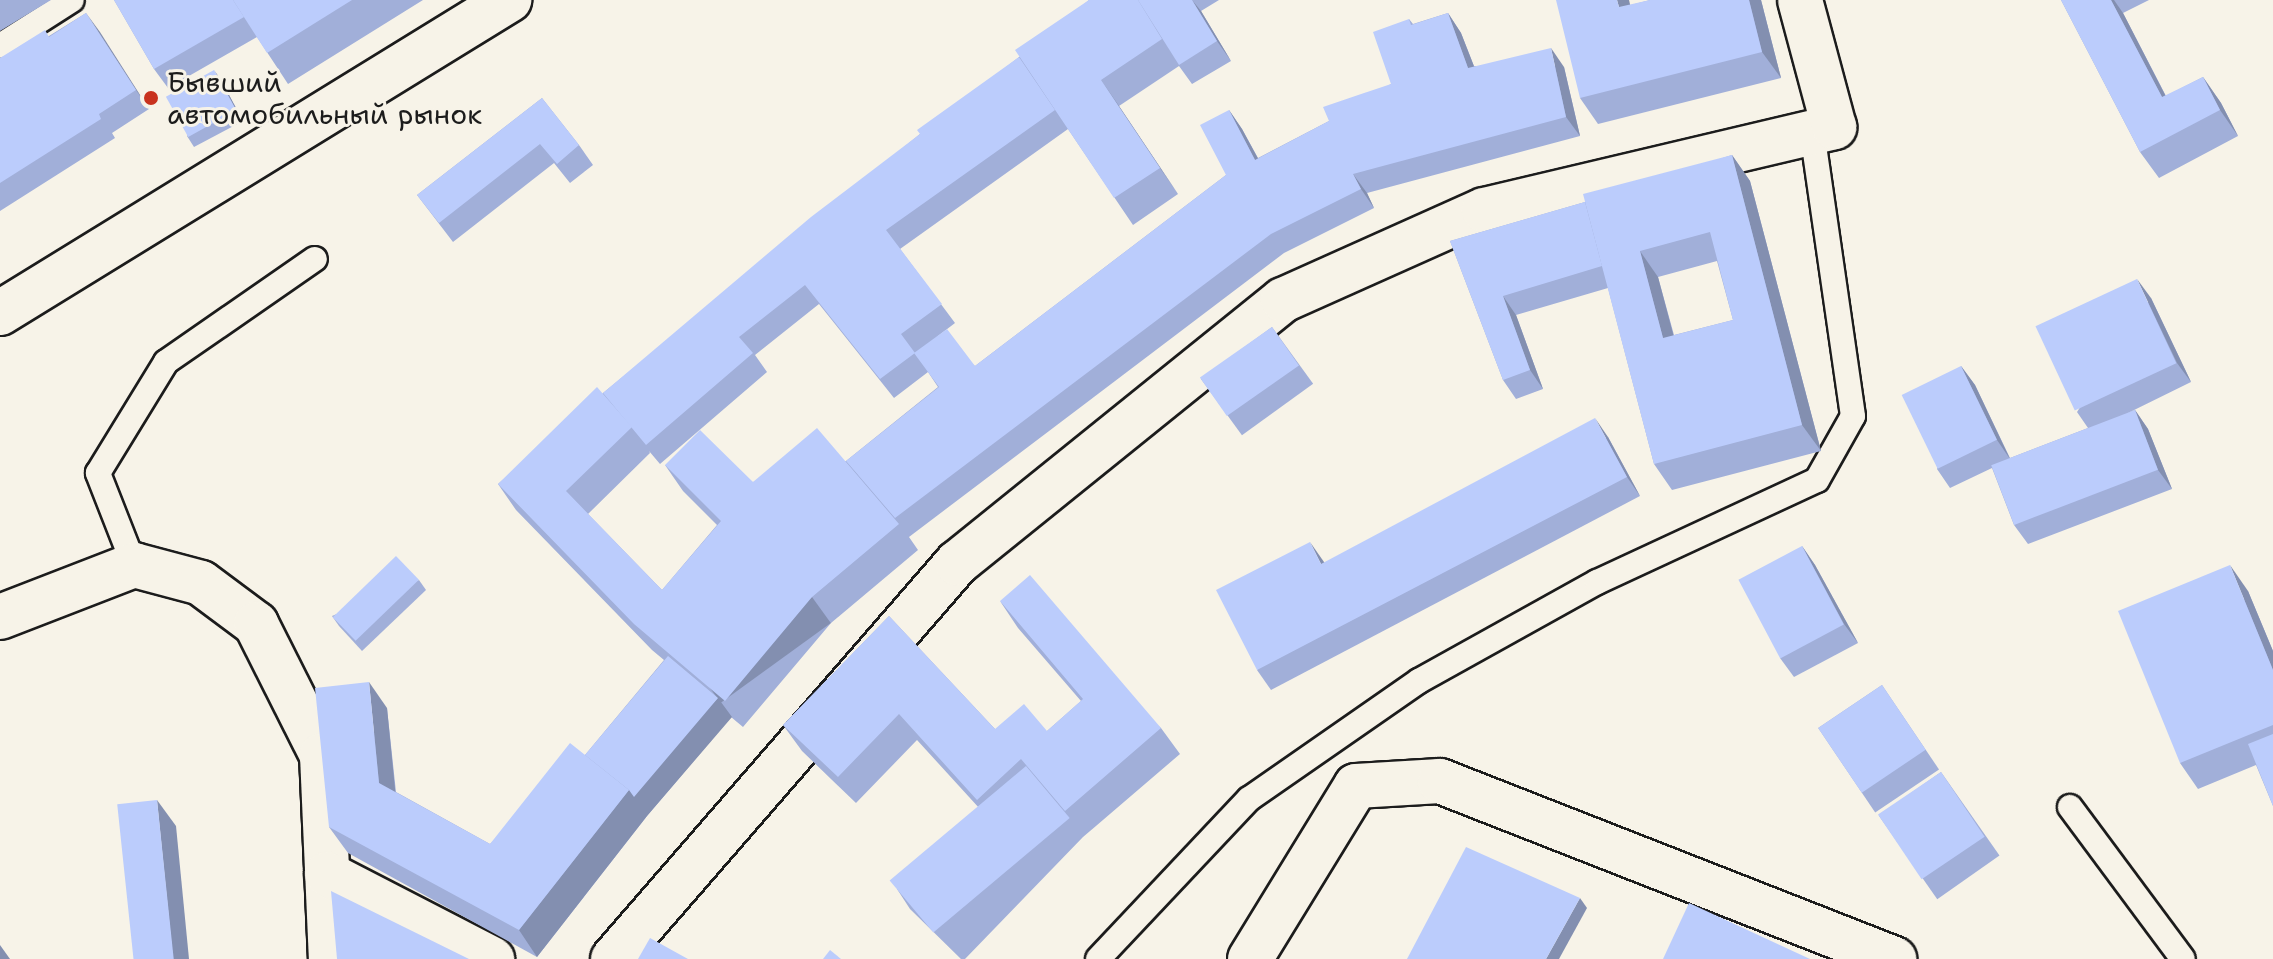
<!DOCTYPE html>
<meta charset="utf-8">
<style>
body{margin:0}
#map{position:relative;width:2273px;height:959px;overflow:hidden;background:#f7f3e8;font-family:"Shantell Sans",sans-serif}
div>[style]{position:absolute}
.roads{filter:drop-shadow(2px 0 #1c1c1c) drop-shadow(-2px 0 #1c1c1c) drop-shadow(0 2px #1c1c1c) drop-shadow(0 -2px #1c1c1c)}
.service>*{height:24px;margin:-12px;padding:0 12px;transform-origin:12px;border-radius:12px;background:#f7f3e8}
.minor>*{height:44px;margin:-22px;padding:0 22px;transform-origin:22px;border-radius:22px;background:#f7f3e8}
.wall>*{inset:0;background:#a1afd9;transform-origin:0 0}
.shaded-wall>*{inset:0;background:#838fb0;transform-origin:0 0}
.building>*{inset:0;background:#bbccfc;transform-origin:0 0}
.dots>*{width:22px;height:22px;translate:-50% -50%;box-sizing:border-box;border:4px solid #f7f3e8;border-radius:50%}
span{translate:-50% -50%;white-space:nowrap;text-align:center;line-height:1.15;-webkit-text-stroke:6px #f7f3e8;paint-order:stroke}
.poi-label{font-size:28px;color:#1c1c1c}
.left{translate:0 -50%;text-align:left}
</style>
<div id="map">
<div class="roads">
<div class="service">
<div style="left:0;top:46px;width:85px;rotate:-32.6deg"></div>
<div style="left:134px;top:565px;width:99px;rotate:-111.4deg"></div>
<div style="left:98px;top:473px;width:130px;rotate:-58.5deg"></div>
<div style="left:166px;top:362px;width:181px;rotate:-34.7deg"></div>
<div style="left:2070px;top:807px;width:189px;rotate:53.4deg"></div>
<div style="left:1098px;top:959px;width:220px;rotate:-46.7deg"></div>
<div style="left:1249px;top:799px;width:207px;rotate:-34.8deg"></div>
<div style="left:1419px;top:681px;width:204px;rotate:-29.1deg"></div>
<div style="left:1597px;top:582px;width:242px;rotate:-24.9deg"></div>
<div style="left:1817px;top:480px;width:73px;rotate:-60.6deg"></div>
<div style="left:1853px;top:416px;width:287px;rotate:-98.2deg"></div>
</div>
<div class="minor">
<div style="left:0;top:313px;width:598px;rotate:-31.59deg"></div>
<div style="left:0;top:617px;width:144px;rotate:-21.2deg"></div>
<div style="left:134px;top:565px;width:69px;rotate:15deg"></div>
<div style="left:201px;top:583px;width:69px;rotate:36.7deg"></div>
<div style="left:256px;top:624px;width:147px;rotate:63.3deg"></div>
<div style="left:322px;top:755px;width:204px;rotate:87.5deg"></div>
<div style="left:327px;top:874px;width:186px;rotate:27.3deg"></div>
<div style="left:613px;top:959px;width:525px;rotate:-49.02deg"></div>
<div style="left:957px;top:563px;width:419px;rotate:-38.9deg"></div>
<div style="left:1283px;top:300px;width:220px;rotate:-24.1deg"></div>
<div style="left:1484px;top:210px;width:360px;rotate:-13.3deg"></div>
<div style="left:1834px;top:127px;width:131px;rotate:-105deg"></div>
<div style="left:1250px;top:959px;width:203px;rotate:-58.5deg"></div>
<div style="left:1356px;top:786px;width:84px;rotate:-3.4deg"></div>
<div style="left:1440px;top:781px;width:488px;rotate:21.4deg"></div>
</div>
</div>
<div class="wall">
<div style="clip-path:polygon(0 0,51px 0,0 31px)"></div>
<div style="clip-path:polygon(114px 0,423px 0,288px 84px,257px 37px,168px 88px,154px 69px)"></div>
<div style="clip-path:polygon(evenodd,1089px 0,1219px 0,1201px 11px,1231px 61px,1192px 84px,1179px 66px,1119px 106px,1178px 194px,1133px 225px,1068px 129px,900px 249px,955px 323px,938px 336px,975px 366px,1226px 175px,1229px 110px,1242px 129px,1258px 158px,1329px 121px,1391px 84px,1409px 19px,1413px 24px,1448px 13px,1461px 33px,1474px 66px,1564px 67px,1580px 136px,1367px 193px,1374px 208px,1284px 253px,909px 537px,918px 550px,831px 623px,743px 727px,731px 717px,647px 816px,537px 957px,348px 853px,329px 827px,387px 708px,396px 792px,490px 844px,585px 755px,664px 660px,652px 650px,516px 510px,498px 484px,603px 393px,920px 134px,1019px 57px,1089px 0,819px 304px,894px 398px,928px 372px,938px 387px,846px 461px,753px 482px,665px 465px,683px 491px,717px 525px,662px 590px,588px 514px,650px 453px,649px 451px,660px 464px,767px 372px,755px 355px,819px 304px)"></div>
<div style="clip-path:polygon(1650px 0,1761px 0,1781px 78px,1598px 124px,1580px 98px,1631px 5px)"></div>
<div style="clip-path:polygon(2061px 0,2149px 0,2123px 13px,2166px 96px,2203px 77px,2221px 103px,2238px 136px,2159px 178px,2140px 152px)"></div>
<div style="clip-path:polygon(86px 13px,149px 109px,112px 133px,115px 138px,0 211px,0 58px,49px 36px)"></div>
<div style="clip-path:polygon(221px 80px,243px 121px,194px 147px,187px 136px)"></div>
<div style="clip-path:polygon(542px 98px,579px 145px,593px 165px,570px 183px,554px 163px,453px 242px,417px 195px)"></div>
<div style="clip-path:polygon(evenodd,1732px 155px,1750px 181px,1821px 451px,1672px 490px,1654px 464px,1608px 288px,1516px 315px,1543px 389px,1516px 399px,1503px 380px,1450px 241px,1585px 202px,1732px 155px,1717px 261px,1733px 320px,1674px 335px,1658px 277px,1717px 261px)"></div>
<div style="clip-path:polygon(2151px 298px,2191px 382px,2126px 414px,2135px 410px,2148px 429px,2172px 489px,2028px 544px,2014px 525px,1992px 468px,1950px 488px,1937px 469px,1961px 366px,1975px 385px,2010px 458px,2088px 428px,2077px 412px)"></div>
<div style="left:1272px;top:327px;width:70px;height:88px;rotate:54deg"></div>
<div style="clip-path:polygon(1608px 437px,1640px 496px,1271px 690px,1257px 670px,1324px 563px)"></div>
<div style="clip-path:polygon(1802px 546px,1815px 565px,1858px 643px,1794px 677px,1780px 658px)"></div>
<div style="clip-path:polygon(419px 580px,426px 590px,362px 651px,339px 626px,332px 616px)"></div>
<div style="clip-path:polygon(2248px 591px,2273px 651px,2273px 806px,2256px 765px,2198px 789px,2180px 763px)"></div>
<div style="clip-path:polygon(1000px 601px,1161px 728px,1180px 754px,1083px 837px,965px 959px,961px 959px,910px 909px,897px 889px,980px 809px,917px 740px,856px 803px,802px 751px,783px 725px,889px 616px,995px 729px,1047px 731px,1081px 701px,1018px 628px)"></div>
<div style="left:1882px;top:685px;width:102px;height:77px;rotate:56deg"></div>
<div style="left:1941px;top:772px;width:102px;height:76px;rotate:55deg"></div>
</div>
<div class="shaded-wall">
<div style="clip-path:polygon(1192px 0,1201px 11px,1231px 61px,1217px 41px)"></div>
<div style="clip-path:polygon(1617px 0,1629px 0,1637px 34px,1619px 7px)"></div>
<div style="clip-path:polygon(1749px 0,1761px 0,1781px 78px,1762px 52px)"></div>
<div style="clip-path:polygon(2111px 0,2114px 0,2123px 13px,2180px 124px,2162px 97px)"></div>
<div style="clip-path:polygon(86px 13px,100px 32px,149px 109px,136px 90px)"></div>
<div style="clip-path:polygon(1448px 13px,1461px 33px,1482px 87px,1468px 68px)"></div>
<div style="clip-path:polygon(1551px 48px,1564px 67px,1580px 136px,1566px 117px)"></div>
<div style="clip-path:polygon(214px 70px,221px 80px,243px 121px,236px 110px)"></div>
<div style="clip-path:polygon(2203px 77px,2221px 103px,2238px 136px,2220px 110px)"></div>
<div style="clip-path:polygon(1101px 80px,1119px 106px,1178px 194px,1160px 168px)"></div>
<div style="clip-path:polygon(1229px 110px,1242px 129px,1269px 179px,1255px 160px)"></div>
<div style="clip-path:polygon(1732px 155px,1750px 181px,1821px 451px,1802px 425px)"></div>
<div style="clip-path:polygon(1353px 174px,1367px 193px,1374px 208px,1361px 189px)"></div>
<div style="clip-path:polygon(1640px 251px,1658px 277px,1681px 364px,1663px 338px)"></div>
<div style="clip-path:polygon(2137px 279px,2151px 298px,2191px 382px,2177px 363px)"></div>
<div style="clip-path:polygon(1503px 296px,1516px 315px,1543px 389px,1530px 370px)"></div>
<div style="clip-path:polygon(1961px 366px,1975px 385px,2010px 459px,1997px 440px)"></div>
<div style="clip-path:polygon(2135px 410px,2148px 429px,2172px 489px,2158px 470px)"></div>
<div style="clip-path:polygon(1595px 418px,1608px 437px,1640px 496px,1627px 477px)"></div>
<div style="clip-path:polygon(1310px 542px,1324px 562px,1334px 583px,1321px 564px)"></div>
<div style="clip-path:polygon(1802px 546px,1815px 565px,1858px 643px,1844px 624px)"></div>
<div style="clip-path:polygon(2230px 565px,2248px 591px,2273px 651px,2273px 670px)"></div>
<div style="left:812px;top:597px;width:32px;height:136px;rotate:54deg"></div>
<div style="clip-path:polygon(369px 682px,387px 708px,397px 809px,379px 783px)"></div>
<div style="clip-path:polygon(718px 698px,732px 717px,647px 816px,537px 957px,519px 930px,629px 790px)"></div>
<div style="clip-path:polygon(157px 800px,176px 826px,189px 959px,173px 959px)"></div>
<div style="clip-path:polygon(1580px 898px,1587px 908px,1559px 959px,1546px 959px)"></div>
<div style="clip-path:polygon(0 945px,10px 959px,0 959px)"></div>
</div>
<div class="building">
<div style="clip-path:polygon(114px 0,233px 0,244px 17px,154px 69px)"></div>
<div style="clip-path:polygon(233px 0,352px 0,267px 53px)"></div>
<div style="clip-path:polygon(1089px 0,1138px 0,1162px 39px,1101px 80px,1160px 168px,1114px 198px,1015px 50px)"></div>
<div style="clip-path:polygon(1138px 0,1192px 0,1217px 41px,1179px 65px)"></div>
<div style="clip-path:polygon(1556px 0,1617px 0,1619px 7px,1650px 0,1749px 0,1762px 52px,1580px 98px)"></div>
<div style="clip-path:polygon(2061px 0,2111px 0,2162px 97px,2203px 77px,2220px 110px,2140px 152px)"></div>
<div style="clip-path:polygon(86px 13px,136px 90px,99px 114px,101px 119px,0 183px,0 58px,45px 30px,49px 37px)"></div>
<div style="clip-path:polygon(1448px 13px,1468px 68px,1551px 48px,1566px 117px,1353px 174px,1361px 189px,1271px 234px,895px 518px,846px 461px,939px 387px,914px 353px,947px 329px,975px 366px,1226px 175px,1200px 125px,1229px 110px,1255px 160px,1329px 121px,1323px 107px,1391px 84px,1373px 32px,1409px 19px,1411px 25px)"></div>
<div style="clip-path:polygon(1019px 57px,1055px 110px,886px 230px,942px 304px,901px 334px,915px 353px,880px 379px,805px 285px,739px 337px,753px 353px,646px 445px,603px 393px,811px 217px,920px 134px,917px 130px)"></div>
<div style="left:214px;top:70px;width:46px;height:55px;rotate:61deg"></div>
<div style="clip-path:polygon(542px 98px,579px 145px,557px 164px,540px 144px,439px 223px,417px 195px)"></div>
<div style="clip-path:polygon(evenodd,1732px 155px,1802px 425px,1654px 464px,1583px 194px,1732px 155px,1710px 232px,1733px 320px,1663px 338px,1640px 251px,1710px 232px)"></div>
<div style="clip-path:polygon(1585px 202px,1602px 266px,1503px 296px,1530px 370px,1503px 380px,1450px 241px)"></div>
<div style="left:2137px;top:279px;width:93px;height:112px;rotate:65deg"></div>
<div style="left:1272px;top:327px;width:47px;height:88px;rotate:55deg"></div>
<div style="left:1961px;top:366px;width:82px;height:66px;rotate:64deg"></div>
<div style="clip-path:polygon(597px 387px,632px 427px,566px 491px,662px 590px,721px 521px,665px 465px,700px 430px,753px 482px,817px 428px,899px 524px,812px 597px,725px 701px,634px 624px,498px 484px)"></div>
<div style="left:2135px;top:410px;width:64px;height:154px;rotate:69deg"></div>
<div style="clip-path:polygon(1595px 418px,1627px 477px,1257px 670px,1216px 590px,1310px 542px,1321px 564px)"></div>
<div style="left:1802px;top:546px;width:89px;height:72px;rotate:62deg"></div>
<div style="left:396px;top:556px;width:33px;height:88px;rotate:46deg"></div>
<div style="clip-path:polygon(2230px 565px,2273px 670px,2273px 725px,2180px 763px,2118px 611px)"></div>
<div style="clip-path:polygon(1030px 575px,1161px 728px,1065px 811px,1021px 759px,977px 800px,899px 714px,838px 777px,783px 725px,889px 616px,995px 729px,1024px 704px,1047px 731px,1083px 699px,1000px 601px)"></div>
<div style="clip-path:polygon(668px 656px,718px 698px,634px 797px,629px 790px,585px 755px)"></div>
<div style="clip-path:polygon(369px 682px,379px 783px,490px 844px,570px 743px,629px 790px,519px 930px,329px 827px,315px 688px)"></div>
<div style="left:1882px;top:685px;width:78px;height:77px;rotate:56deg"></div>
<div style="clip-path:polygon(2273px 734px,2273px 806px,2248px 744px)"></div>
<div style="left:1026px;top:766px;width:68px;height:178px;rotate:50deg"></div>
<div style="left:1941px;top:772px;width:78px;height:76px;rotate:56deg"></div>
<div style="left:157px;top:800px;width:160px;height:40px;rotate:84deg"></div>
<div style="clip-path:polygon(1466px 847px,1580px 898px,1546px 959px,1407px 959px)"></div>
<div style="clip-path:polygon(331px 891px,469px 959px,337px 959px)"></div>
<div style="clip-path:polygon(1689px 903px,1810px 959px,1663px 959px)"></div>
<div style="clip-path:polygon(650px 938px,688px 959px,638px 959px)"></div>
<div style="clip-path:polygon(830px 950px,841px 959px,823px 959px)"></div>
</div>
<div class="dots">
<div style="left:151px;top:98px;background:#c8321e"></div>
</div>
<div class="poi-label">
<span class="left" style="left:167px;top:98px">Бывший<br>автомобильный рынок</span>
</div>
</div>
